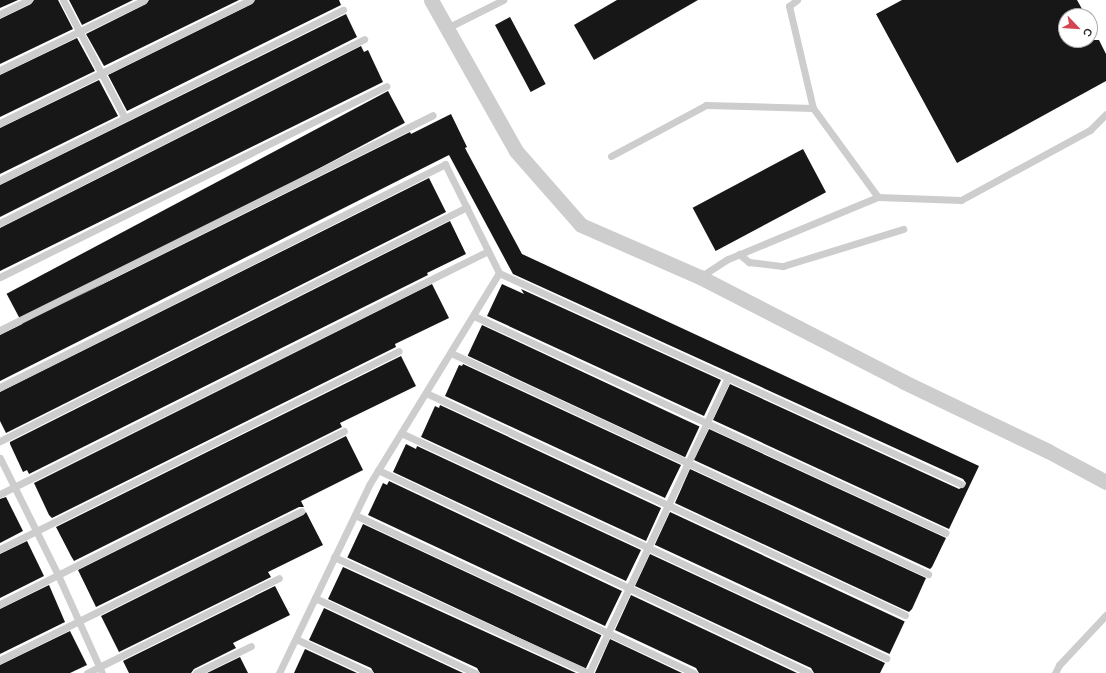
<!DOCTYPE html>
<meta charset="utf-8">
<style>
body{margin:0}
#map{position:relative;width:1106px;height:673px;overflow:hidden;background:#fff;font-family:Helvetica,sans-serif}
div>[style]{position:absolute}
.building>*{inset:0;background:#171717;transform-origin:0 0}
.service>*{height:7px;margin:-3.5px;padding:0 3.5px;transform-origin:3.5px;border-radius:3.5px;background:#cdcdcd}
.minor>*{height:15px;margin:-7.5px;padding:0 7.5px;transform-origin:7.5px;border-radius:7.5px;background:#cdcdcd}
span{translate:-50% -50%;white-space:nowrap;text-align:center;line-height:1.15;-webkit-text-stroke:4px #fff;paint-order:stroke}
.north{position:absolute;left:1058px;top:8px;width:40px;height:40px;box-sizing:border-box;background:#fff;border:1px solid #acacac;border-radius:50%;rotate:115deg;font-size:11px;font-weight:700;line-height:16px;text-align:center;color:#303030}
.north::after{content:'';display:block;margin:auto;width:14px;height:18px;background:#d34552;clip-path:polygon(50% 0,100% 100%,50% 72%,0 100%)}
</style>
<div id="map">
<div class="building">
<div style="clip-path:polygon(0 0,18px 0,0 8px)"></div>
<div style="clip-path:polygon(34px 0,58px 0,73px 29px,0 64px,0 19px,31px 4px)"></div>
<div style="clip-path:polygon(69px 0,133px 0,82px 25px)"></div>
<div style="clip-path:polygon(149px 0,239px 0,104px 66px,86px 34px,146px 4px)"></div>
<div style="clip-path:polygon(255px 0,339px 0,341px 5px,127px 111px,108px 75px,252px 4px)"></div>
<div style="clip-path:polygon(617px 0,698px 0,594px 60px,574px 25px)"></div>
<div style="clip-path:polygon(902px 0,1077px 0,1086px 16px,1066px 16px,1066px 40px,1099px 40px,1106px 54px,1106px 81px,957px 163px,876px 14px)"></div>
<div style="clip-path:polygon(346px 14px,357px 37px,0 217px,0 185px)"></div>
<div style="left:510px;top:17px;width:76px;height:17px;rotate:62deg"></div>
<div style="clip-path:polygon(77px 38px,95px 71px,0 117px,0 75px)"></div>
<div style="clip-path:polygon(361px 46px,364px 52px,368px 50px,383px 82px,0 271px,0 228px)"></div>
<div style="clip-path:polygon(99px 80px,118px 116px,0 174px,0 128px)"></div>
<div style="left:388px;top:91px;width:36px;height:432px;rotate:62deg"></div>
<div style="clip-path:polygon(451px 114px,467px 147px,465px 148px,522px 254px,979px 466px,949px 529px,713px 420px,730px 384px,959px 489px,965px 486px,966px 483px,963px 479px,513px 274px,449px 155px,0 381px,0 335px,410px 132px,411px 134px)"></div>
<div style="left:803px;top:149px;width:49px;height:125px;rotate:62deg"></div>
<div style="clip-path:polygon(429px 178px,446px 212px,6px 433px,0 421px,0 392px)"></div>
<div style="clip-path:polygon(450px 221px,466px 254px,427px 273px,428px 275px,29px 474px,27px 470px,23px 472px,10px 444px,10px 442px)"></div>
<div style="clip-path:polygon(432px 284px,449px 318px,395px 344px,396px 347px,52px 518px,49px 515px,34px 483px)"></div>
<div style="clip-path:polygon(502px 284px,524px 294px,521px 289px,721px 380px,704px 416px,487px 316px)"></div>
<div style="left:482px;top:325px;width:240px;height:34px;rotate:25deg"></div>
<div style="clip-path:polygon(401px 356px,416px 386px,340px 423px,342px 427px,74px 561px,71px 556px,56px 527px)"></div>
<div style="clip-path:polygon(463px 364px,681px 465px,665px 498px,445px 396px,459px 365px,462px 366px)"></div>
<div style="clip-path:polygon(440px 405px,661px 508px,646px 541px,421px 437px,435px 406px,439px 408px)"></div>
<div style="clip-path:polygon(709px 429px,946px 538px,932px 567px,930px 569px,694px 460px)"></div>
<div style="clip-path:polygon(346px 436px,363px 470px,301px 501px,304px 507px,299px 507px,96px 607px,78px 570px)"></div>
<div style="clip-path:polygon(406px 444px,416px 449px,417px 446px,641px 550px,626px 581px,393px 472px)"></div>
<div style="clip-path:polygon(690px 469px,926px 578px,912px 609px,909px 612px,675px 503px)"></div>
<div style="clip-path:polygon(389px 481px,622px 591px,605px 626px,368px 515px,383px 483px,387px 485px)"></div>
<div style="clip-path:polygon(6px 497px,23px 531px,0 543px,0 499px)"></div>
<div style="clip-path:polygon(306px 512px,323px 545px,268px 572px,271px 577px,119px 652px,101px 616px,303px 515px)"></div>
<div style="left:670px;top:512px;width:259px;height:36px;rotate:25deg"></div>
<div style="left:363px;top:524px;width:263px;height:37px;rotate:25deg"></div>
<div style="clip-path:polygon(27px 541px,44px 576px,0 598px,0 554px)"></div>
<div style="clip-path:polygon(650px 554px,885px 663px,880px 673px,814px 673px,811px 668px,635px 586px)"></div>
<div style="clip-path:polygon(343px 567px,576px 673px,480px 673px,477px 668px,328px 599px)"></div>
<div style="clip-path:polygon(49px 585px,65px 622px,0 654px,0 609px)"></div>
<div style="clip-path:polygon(275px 586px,290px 615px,233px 643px,236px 648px,194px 669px,191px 673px,129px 673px,123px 661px)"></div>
<div style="clip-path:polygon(631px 595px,797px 673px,699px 673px,696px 668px,615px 630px)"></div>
<div style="clip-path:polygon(324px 608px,463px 673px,374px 673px,371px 668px,309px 640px)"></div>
<div style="clip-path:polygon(70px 631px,87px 665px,70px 673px,0 673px,0 665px)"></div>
<div style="clip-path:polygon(610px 639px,682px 673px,595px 673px)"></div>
<div style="clip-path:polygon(305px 649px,357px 673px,294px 673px)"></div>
<div style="clip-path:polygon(240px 657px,248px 673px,207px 673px)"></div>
</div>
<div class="service">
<div style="left:63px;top:0;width:133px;rotate:62.3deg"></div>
<div style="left:797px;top:0;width:10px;rotate:143deg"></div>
<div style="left:789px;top:6px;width:105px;rotate:76.8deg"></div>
<div style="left:0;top:14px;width:32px;rotate:-26deg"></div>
<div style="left:447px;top:28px;width:63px;rotate:-26.6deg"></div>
<div style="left:0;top:70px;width:160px;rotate:-25.9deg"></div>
<div style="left:0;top:123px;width:279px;rotate:-26.2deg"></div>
<div style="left:611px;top:156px;width:108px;rotate:-28.2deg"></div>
<div style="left:706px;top:105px;width:107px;rotate:1.6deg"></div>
<div style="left:813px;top:108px;width:110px;rotate:53.9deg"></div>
<div style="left:0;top:180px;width:383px;rotate:-26.4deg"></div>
<div style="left:0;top:223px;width:408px;rotate:-26.8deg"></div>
<div style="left:739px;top:254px;width:13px;rotate:39deg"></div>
<div style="left:749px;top:262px;width:34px;rotate:7deg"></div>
<div style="left:783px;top:266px;width:126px;rotate:-17.1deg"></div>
<div style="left:0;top:277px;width:431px;rotate:-26.3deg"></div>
<div style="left:700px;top:277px;width:33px;rotate:-33deg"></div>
<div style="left:728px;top:259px;width:162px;rotate:-22.5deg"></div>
<div style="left:878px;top:197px;width:83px;rotate:2.1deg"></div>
<div style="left:961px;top:200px;width:147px;rotate:-28.5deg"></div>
<div style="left:1090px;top:130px;width:23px;rotate:-45deg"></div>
<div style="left:474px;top:316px;width:519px;rotate:24.69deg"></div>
<div style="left:0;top:330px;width:483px;rotate:-26.4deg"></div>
<div style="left:451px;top:353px;width:526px;rotate:24.86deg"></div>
<div style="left:0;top:387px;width:498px;rotate:-26.6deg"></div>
<div style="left:445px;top:164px;width:122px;rotate:63.6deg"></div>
<div style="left:426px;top:393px;width:528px;rotate:24.87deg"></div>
<div style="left:401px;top:433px;width:535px;rotate:24.89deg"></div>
<div style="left:0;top:441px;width:522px;rotate:-26.61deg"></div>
<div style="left:0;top:458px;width:131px;rotate:63.6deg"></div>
<div style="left:58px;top:575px;width:107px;rotate:65.8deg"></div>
<div style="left:378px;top:470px;width:476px;rotate:25.2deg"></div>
<div style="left:0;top:494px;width:545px;rotate:-26.47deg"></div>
<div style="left:355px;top:515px;width:374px;rotate:25deg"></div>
<div style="left:0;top:549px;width:445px;rotate:-26.4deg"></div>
<div style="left:334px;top:557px;width:279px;rotate:24.5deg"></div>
<div style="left:315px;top:598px;width:177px;rotate:25.1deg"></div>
<div style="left:0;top:604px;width:385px;rotate:-26.7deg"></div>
<div style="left:296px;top:639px;width:81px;rotate:25deg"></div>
<div style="left:0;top:660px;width:336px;rotate:-26.3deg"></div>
<div style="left:87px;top:673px;width:214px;rotate:-26.3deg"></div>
<div style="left:196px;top:673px;width:61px;rotate:-26.1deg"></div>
<div style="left:279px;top:673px;width:208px;rotate:-64.4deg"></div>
<div style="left:369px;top:485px;width:249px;rotate:-58.5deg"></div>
<div style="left:499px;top:273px;width:508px;rotate:24.55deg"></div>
<div style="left:589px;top:673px;width:327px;rotate:-64.8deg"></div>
<div style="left:1055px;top:673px;width:9px;rotate:-63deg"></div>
<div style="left:1059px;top:665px;width:69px;rotate:-46.8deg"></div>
</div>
<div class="minor">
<div style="left:431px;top:0;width:173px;rotate:60.6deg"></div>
<div style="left:516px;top:151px;width:98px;rotate:48.7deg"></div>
<div style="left:581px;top:225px;width:130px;rotate:23.6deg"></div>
<div style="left:700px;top:277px;width:229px;rotate:27.2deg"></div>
<div style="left:904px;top:382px;width:160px;rotate:25.6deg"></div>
<div style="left:1048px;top:451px;width:66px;rotate:28.1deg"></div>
</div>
<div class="north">С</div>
</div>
